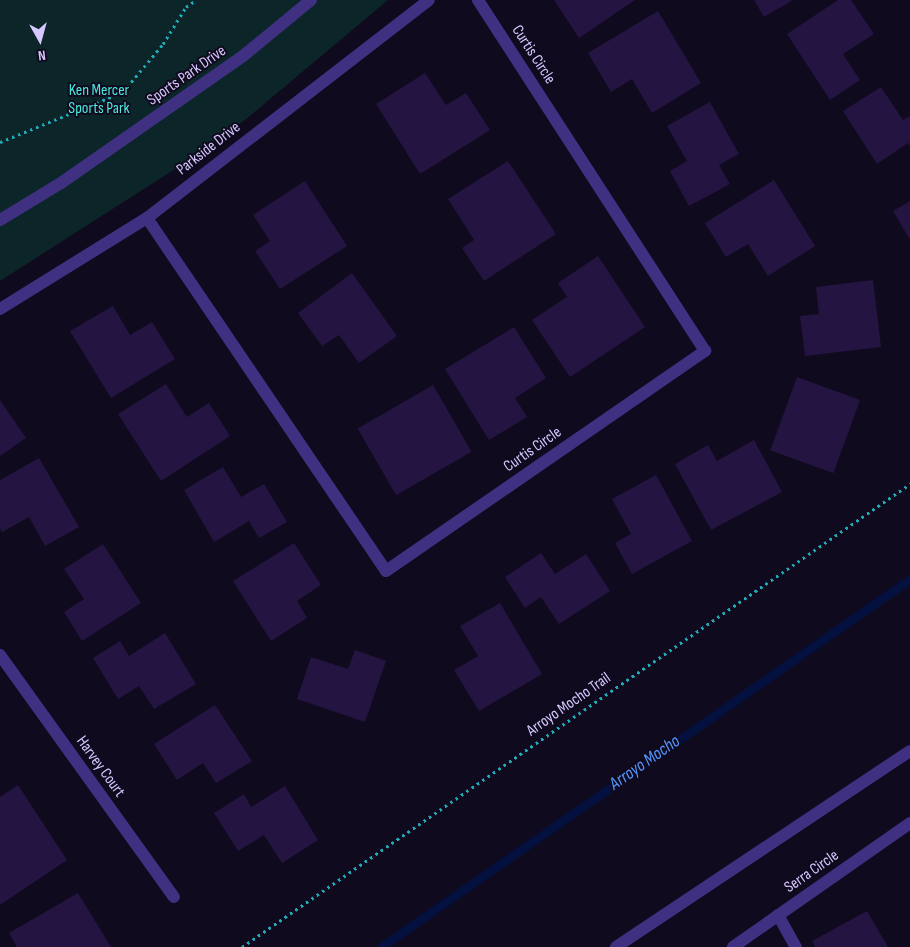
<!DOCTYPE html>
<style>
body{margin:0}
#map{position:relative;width:910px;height:947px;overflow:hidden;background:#100a1e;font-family:"Sofia Sans Condensed",sans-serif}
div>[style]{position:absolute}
.green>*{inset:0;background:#0c2529}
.stream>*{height:9px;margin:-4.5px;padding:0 4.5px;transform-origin:4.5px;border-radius:4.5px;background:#04103d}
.building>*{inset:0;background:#241441;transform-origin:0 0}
.path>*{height:3px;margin-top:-1.5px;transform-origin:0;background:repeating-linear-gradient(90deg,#21abb9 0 2.5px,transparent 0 6.5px)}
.lane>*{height:12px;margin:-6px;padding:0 6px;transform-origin:6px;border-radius:6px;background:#403082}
.street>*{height:12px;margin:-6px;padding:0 6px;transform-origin:6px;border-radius:6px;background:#403082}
span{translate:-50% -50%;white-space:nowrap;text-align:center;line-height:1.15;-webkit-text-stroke:4px #100a1e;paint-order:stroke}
.street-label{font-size:16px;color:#d6c7ff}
.park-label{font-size:16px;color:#48eadb}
.water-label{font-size:18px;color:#5596ff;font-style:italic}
.north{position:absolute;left:15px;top:15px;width:50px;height:50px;-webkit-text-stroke:4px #100a1e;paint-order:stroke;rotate:173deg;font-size:14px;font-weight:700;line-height:20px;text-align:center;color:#d6c7ff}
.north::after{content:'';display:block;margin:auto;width:18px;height:22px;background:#d6c7ff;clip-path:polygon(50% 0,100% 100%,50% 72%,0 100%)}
</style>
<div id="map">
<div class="green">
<div style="clip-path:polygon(0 0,388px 0,245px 120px,175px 169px,0 281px)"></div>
</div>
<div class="stream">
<div style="left:381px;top:947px;width:644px;rotate:-34.82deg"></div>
</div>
<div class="building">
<div style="clip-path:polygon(554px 0,635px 0,579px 38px)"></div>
<div style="clip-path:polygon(754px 0,793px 0,764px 17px)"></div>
<div style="clip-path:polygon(838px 0,851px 0,874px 34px,843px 54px,860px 80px,830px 100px,787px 34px)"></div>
<div style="clip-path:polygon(658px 11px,701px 83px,652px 113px,632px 79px,611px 92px,588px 53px)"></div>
<div style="clip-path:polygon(425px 73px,446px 105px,466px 93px,490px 130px,420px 174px,376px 104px)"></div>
<div style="clip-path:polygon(881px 87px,903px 120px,910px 116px,910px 146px,908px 143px,877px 164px,843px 111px)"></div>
<div style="clip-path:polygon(710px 102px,739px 154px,719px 165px,730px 184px,689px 206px,670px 171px,687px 161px,667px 126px)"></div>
<div style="clip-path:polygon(508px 161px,556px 234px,484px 281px,462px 248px,474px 240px,448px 199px)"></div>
<div style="clip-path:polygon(774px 180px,815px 246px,768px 276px,748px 244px,726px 257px,705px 223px)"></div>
<div style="clip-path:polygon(305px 181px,347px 246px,280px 289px,255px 251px,270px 241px,253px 215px)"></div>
<div style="clip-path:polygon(910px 201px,910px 240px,893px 211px)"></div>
<div style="clip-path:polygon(598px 256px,645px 327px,570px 377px,532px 320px,567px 297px,558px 283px)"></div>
<div style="clip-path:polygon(352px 273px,397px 336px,359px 363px,339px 335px,322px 346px,298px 313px)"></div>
<div style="clip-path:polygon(873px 280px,881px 347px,805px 356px,800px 316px,819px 314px,816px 287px)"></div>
<div style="clip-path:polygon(113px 306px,130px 335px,152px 322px,175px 359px,111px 398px,70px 331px)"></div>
<div style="clip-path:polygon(514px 327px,546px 378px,515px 398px,527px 417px,489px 440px,445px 369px)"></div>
<div style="left:797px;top:377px;width:67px;height:78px;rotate:20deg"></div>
<div style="clip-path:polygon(166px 384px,187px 417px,209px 403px,230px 436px,161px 481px,118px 414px)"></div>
<div style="left:433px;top:385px;width:77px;height:87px;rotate:60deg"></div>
<div style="clip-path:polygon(0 400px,26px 438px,0 456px)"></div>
<div style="clip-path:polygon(754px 440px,782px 492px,711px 530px,675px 464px,708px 445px,717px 461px)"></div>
<div style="clip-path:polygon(39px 458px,79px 527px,45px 546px,29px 517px,2px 532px,0 528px,0 480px)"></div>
<div style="clip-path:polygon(223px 467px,241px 497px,264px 484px,287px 522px,259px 538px,249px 521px,214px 542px,184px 490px)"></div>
<div style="clip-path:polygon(656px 475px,692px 541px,632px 574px,615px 543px,631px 534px,612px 499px)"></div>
<div style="clip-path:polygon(294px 543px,321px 585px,297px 601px,307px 618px,271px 641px,233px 581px)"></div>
<div style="clip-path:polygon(103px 544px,141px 603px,82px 641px,64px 612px,84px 599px,64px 569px)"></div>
<div style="clip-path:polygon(541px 553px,555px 574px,586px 554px,610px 591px,559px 624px,541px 597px,525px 608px,505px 577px)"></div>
<div style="clip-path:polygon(500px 603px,542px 674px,479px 711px,454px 670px,478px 656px,460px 626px)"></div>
<div style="clip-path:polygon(165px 633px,196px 684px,154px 709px,139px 686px,118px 699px,93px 658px,120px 641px,129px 656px)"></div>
<div style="clip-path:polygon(355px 650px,386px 661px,365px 722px,297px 699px,311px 657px,348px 669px)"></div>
<div style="clip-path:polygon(215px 705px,252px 761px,216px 783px,203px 763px,177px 780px,154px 744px)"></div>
<div style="clip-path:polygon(18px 785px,67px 860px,0 905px,0 797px)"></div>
<div style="clip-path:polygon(285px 786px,318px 840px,282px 863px,264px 835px,238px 851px,214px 813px,244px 794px,251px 807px)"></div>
<div style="clip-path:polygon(78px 893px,111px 947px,17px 947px,9px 933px)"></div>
<div style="clip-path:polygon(867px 911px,888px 947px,815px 947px,812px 941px)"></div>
</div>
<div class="path">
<div style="left:0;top:142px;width:133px;rotate:-22.1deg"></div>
<div style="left:123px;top:92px;width:62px;rotate:-50.2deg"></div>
<div style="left:163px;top:44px;width:44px;rotate:-58.1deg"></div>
<div style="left:186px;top:7px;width:12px;rotate:-35deg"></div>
<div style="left:242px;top:947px;width:813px;rotate:-34.73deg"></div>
</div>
<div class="lane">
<div style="left:616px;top:947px;width:353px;rotate:-33.7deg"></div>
</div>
<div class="street">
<div style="left:147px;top:218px;width:426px;rotate:55.9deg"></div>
<div style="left:386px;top:571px;width:388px;rotate:-34.6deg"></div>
<div style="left:705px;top:351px;width:418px;rotate:-122.9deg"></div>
<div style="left:0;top:220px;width:71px;rotate:-31.2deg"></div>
<div style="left:61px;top:183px;width:222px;rotate:-34.9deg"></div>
<div style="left:243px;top:56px;width:88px;rotate:-39.5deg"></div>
<div style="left:0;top:309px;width:173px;rotate:-31.8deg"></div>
<div style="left:147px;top:218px;width:356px;rotate:-37.7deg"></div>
<div style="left:0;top:655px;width:298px;rotate:54.3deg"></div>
<div style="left:778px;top:915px;width:37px;rotate:61deg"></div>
<div style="left:733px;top:947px;width:216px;rotate:-35deg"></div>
</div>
<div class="street-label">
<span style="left:533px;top:55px;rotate:57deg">Curtis Circle</span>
<span style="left:187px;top:76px;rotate:-35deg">Sports Park Drive</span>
<span style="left:209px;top:149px;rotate:-38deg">Parkside Drive</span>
<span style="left:533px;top:450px;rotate:-35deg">Curtis Circle</span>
<span style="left:569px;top:705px;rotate:-35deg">Arroyo Mocho Trail</span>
<span style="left:100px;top:767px;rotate:54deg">Harvey Court</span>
<span style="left:812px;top:872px;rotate:-35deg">Serra Circle</span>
</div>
<div class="park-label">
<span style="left:99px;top:100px">Ken Mercer<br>Sports Park</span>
</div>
<div class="water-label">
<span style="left:645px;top:763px;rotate:-35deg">Arroyo Mocho</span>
</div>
<div class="north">N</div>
</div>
